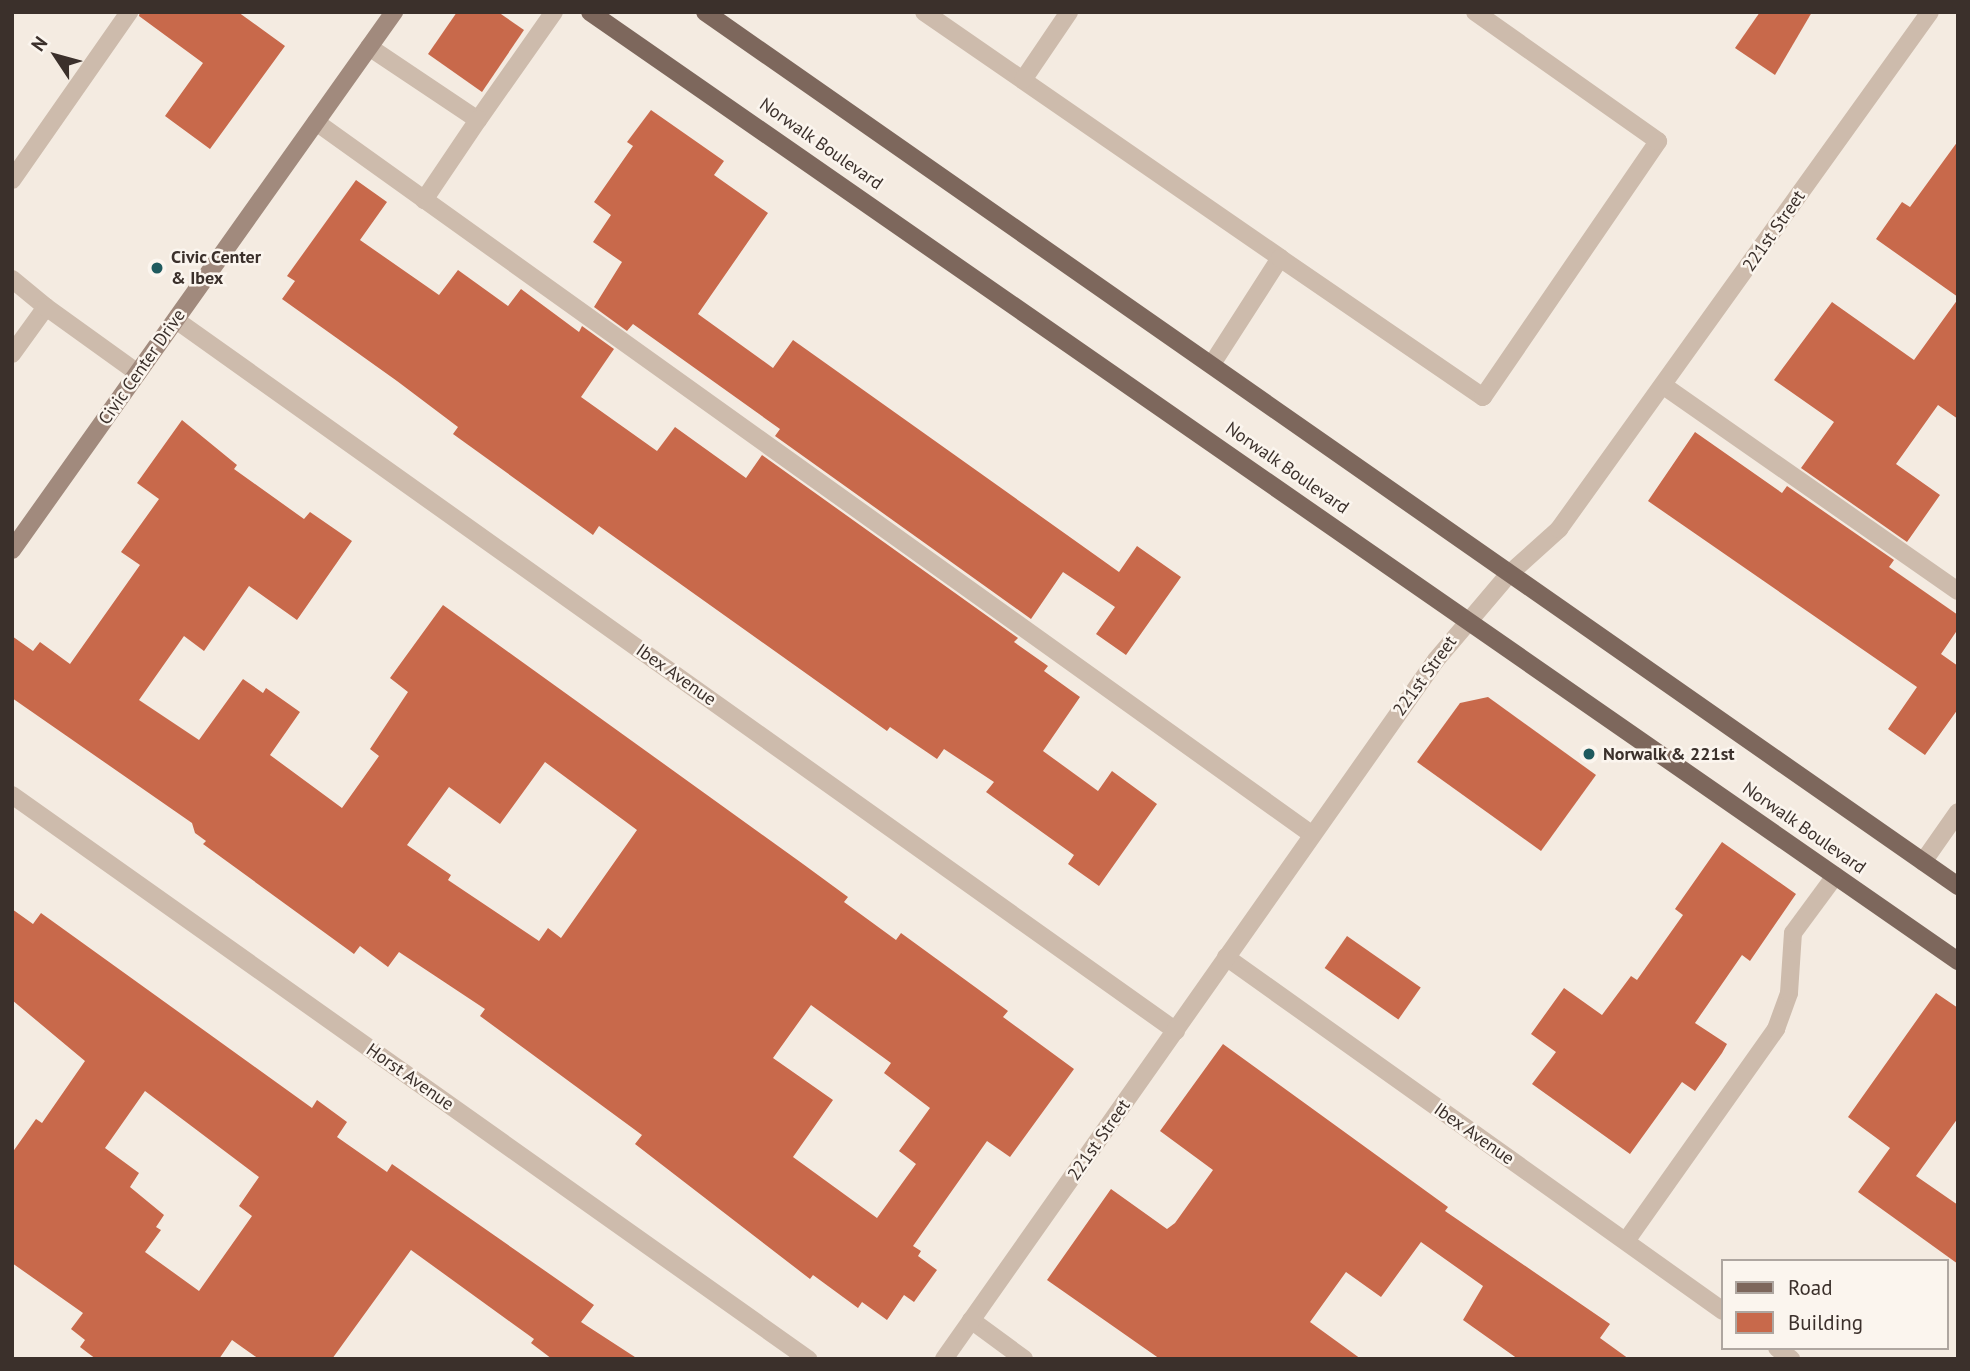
<!DOCTYPE html>
<style>
body{margin:0}
#map{position:relative;width:1970px;height:1371px;overflow:hidden;background:#f4ebe1;font-family:"PT Sans",sans-serif}
div>[style]{position:absolute}
.building>*{inset:0;background:#c8694b;transform-origin:0 0}
.lane>*{height:18px;margin:-9px;padding:0 9px;transform-origin:9px;border-radius:9px;background:#cdbbac}
.street>*{height:18px;margin:-9px;padding:0 9px;transform-origin:9px;border-radius:9px;background:#cdbbac}
.secondary>*{height:18px;margin:-9px;padding:0 9px;transform-origin:9px;border-radius:9px;background:#a18a7d}
.primary>*{height:18px;margin:-9px;padding:0 9px;transform-origin:9px;border-radius:9px;background:#7d675c}
.dots>*{width:19px;height:19px;translate:-50% -50%;box-sizing:border-box;border:4px solid #fbf5ee;border-radius:50%}
span{translate:-50% -50%;white-space:nowrap;text-align:center;line-height:1.15;-webkit-text-stroke:5px #fbf5ee;paint-order:stroke}
.street-label{font-size:18px;color:#3b302b}
.poi-label{font-size:18px;color:#3b302b;font-weight:700}
.left{translate:0 -50%;text-align:left}
.frame{position:absolute;inset:0;border:14px solid #3b302b;pointer-events:none}
.legend{position:absolute;left:1721px;top:1259px;width:228px;height:91px;box-sizing:border-box;background:#fbf5ee;border:2px solid #aea6a0;margin:0;padding:9px 12px;list-style:none;font-size:21px;color:#3b302b}
.legend li{display:flex;align-items:center;gap:14px;height:35px}
.legend b{width:35px;border:2px solid #aea6a0}
.north{position:absolute;left:21px;top:21px;width:70px;height:70px;-webkit-text-stroke:5px #fbf5ee;paint-order:stroke;rotate:306deg;font-size:19px;font-weight:700;line-height:28px;text-align:center;color:#3b302b}
.north::after{content:'';display:block;margin:auto;width:24px;height:32px;background:#3b302b;clip-path:polygon(50% 0,100% 100%,50% 72%,0 100%)}
</style>
<div id="map">
<div class="building">
<div style="clip-path:polygon(140px 12px,238px 12px,285px 46px,210px 149px,165px 116px,203px 63px,139px 16px)"></div>
<div style="clip-path:polygon(457px 12px,498px 12px,524px 30px,482px 92px,428px 54px)"></div>
<div style="clip-path:polygon(1760px 12px,1812px 12px,1775px 75px,1735px 48px)"></div>
<div style="clip-path:polygon(651px 110px,724px 161px,714px 175px,768px 213px,698px 314px,773px 368px,793px 340px,1119px 572px,1137px 546px,1181px 577px,1126px 655px,1096px 634px,1115px 607px,1063px 572px,1031px 619px,775px 436px,780px 429px,633px 324px,627px 331px,594px 307px,622px 262px,593px 242px,611px 215px,594px 202px,633px 146px,627px 142px)"></div>
<div style="clip-path:polygon(1958px 141px,1958px 297px,1876px 239px,1902px 202px,1910px 207px)"></div>
<div style="clip-path:polygon(356px 180px,387px 202px,360px 240px,439px 295px,458px 270px,508px 306px,521px 289px,579px 332px,582px 326px,614px 349px,581px 397px,657px 451px,675px 427px,746px 478px,762px 455px,1018px 638px,1014px 642px,1048px 666px,1044px 671px,1080px 697px,1043px 751px,1098px 791px,1112px 771px,1157px 804px,1099px 886px,1068px 864px,1074px 855px,986px 792px,994px 782px,944px 749px,937px 759px,890px 727px,887px 731px,599px 526px,593px 535px,453px 434px,458px 427px,397px 381px,282px 299px,295px 281px,287px 276px)"></div>
<div style="clip-path:polygon(1958px 299px,1958px 419px,1938px 405px,1896px 464px,1940px 495px,1907px 542px,1801px 468px,1834px 422px,1774px 380px,1832px 302px,1914px 360px)"></div>
<div style="clip-path:polygon(evenodd,182px 420px,237px 465px,234px 469px,304px 519px,310px 512px,352px 541px,297px 620px,249px 586px,204px 651px,184px 636px,139px 700px,199px 740px,243px 679px,263px 693px,266px 688px,300px 712px,270px 755px,342px 808px,379px 756px,370px 749px,408px 692px,390px 678px,443px 605px,803px 864px,848px 897px,844px 902px,896px 940px,901px 933px,1008px 1011px,1003px 1017px,1074px 1069px,1010px 1157px,987px 1141px,913px 1246px,921px 1251px,918px 1256px,937px 1270px,914px 1302px,904px 1295px,887px 1320px,862px 1302px,858px 1308px,813px 1275px,810px 1279px,635px 1144px,642px 1135px,480px 1016px,485px 1009px,399px 952px,388px 967px,360px 946px,354px 954px,203px 844px,206px 841px,195px 833px,192px 823px,12px 698px,12px 636px,33px 651px,40px 642px,70px 664px,140px 565px,121px 552px,159px 499px,137px 483px,182px 420px,545px 762px,637px 830px,561px 938px,548px 928px,539px 941px,448px 880px,451px 875px,407px 845px,449px 787px,500px 824px,545px 762px,182px 420px,811px 1005px,891px 1063px,884px 1073px,930px 1108px,899px 1151px,916px 1164px,877px 1218px,793px 1157px,833px 1100px,773px 1058px,811px 1005px)"></div>
<div style="clip-path:polygon(1695px 432px,1782px 493px,1787px 486px,1894px 560px,1889px 567px,1958px 615px,1958px 629px,1941px 654px,1958px 666px,1958px 709px,1925px 755px,1888px 729px,1917px 687px,1648px 501px)"></div>
<div style="clip-path:polygon(1488px 697px,1596px 775px,1541px 851px,1417px 762px,1460px 703px)"></div>
<div style="clip-path:polygon(1722px 842px,1796px 894px,1750px 961px,1742px 955px,1695px 1023px,1727px 1044px,1722px 1053px,1695px 1091px,1682px 1082px,1630px 1154px,1532px 1084px,1556px 1052px,1531px 1034px,1564px 988px,1602px 1015px,1631px 976px,1637px 980px,1683px 915px,1675px 909px)"></div>
<div style="clip-path:polygon(evenodd,12px 909px,33px 924px,41px 913px,312px 1108px,317px 1100px,347px 1122px,337px 1137px,387px 1172px,392px 1164px,594px 1305px,581px 1322px,638px 1359px,552px 1359px,531px 1343px,534px 1339px,411px 1250px,332px 1359px,259px 1359px,232px 1340px,219px 1359px,96px 1359px,80px 1347px,85px 1340px,71px 1329px,83px 1313px,12px 1263px,12px 1153px,36px 1119px,42px 1123px,85px 1061px,12px 1000px,12px 909px,145px 1091px,259px 1177px,239px 1206px,252px 1216px,199px 1291px,145px 1252px,161px 1230px,156px 1227px,164px 1215px,130px 1187px,139px 1173px,105px 1148px,145px 1091px)"></div>
<div style="left:1347px;top:936px;width:90px;height:39px;rotate:35deg"></div>
<div style="clip-path:polygon(1936px 993px,1958px 1008px,1958px 1118px,1916px 1176px,1958px 1205px,1958px 1264px,1858px 1192px,1890px 1148px,1848px 1117px)"></div>
<div style="clip-path:polygon(1223px 1044px,1448px 1207px,1445px 1211px,1610px 1324px,1600px 1338px,1629px 1359px,1518px 1359px,1463px 1320px,1483px 1286px,1421px 1242px,1381px 1297px,1346px 1272px,1310px 1322px,1361px 1359px,1160px 1359px,1047px 1280px,1111px 1189px,1167px 1229px,1175px 1223px,1213px 1170px,1160px 1131px)"></div>
</div>
<div class="lane">
<div style="left:924px;top:12px;width:433px;rotate:34.6deg"></div>
<div style="left:369px;top:47px;width:131px;rotate:33.8deg"></div>
<div style="left:478px;top:120px;width:132px;rotate:-54.9deg"></div>
<div style="left:1023px;top:80px;width:82px;rotate:-55.9deg"></div>
<div style="left:316px;top:122px;width:1222px;rotate:35.58deg"></div>
<div style="left:12px;top:180px;width:205px;rotate:-55.1deg"></div>
<div style="left:424px;top:200px;width:97px;rotate:-56deg"></div>
<div style="left:12px;top:279px;width:44px;rotate:39.5deg"></div>
<div style="left:46px;top:307px;width:58px;rotate:125.9deg"></div>
<div style="left:46px;top:307px;width:113px;rotate:35.7deg"></div>
<div style="left:1212px;top:364px;width:126px;rotate:-57.3deg"></div>
<div style="left:1280px;top:258px;width:246px;rotate:34.4deg"></div>
<div style="left:1483px;top:397px;width:310px;rotate:-55.6deg"></div>
<div style="left:1658px;top:141px;width:224px;rotate:-144.8deg"></div>
<div style="left:1664px;top:386px;width:358px;rotate:34.9deg"></div>
<div style="left:1626px;top:1241px;width:260px;rotate:-54.7deg"></div>
<div style="left:1776px;top:1029px;width:38px;rotate:-70deg"></div>
<div style="left:1789px;top:993px;width:60px;rotate:-86.2deg"></div>
<div style="left:1793px;top:933px;width:71px;rotate:-53.6deg"></div>
</div>
<div class="street">
<div style="left:176px;top:320px;width:1227px;rotate:35.41deg"></div>
<div style="left:12px;top:795px;width:976px;rotate:35.32deg"></div>
<div style="left:1923px;top:862px;width:61px;rotate:-55deg"></div>
<div style="left:1226px;top:957px;width:610px;rotate:35.46deg"></div>
<div style="left:971px;top:1320px;width:66px;rotate:36.3deg"></div>
<div style="left:1777px;top:1348px;width:18px;rotate:38deg"></div>
<div style="left:944px;top:1359px;width:855px;rotate:-54.86deg"></div>
<div style="left:1436px;top:660px;width:111px;rotate:-49.7deg"></div>
<div style="left:1508px;top:575px;width:69px;rotate:-42deg"></div>
<div style="left:1559px;top:529px;width:636px;rotate:-54.34deg"></div>
</div>
<div class="secondary">
<div style="left:12px;top:550px;width:660px;rotate:-54.62deg"></div>
</div>
<div class="primary">
<div style="left:590px;top:12px;width:1665px;rotate:34.75deg"></div>
<div style="left:705px;top:12px;width:1528px;rotate:34.9deg"></div>
</div>
<div class="dots">
<div style="left:157px;top:268px;background:#1f5a5e"></div>
<div style="left:1589px;top:754px;background:#1f5a5e"></div>
</div>
<div class="street-label">
<span style="left:821px;top:144px;rotate:35deg">Norwalk Boulevard</span>
<span style="left:1774px;top:231px;rotate:-55deg">221st Street</span>
<span style="left:142px;top:367px;rotate:-55deg">Civic Center Drive</span>
<span style="left:1287px;top:468px;rotate:35deg">Norwalk Boulevard</span>
<span style="left:676px;top:675px;rotate:35deg">Ibex Avenue</span>
<span style="left:1425px;top:676px;rotate:-54deg">221st Street</span>
<span style="left:1804px;top:828px;rotate:35deg">Norwalk Boulevard</span>
<span style="left:410px;top:1077px;rotate:35deg">Horst Avenue</span>
<span style="left:1474px;top:1134px;rotate:35deg">Ibex Avenue</span>
<span style="left:1099px;top:1140px;rotate:-55deg">221st Street</span>
</div>
<div class="poi-label">
<span class="left" style="left:171px;top:268px">Civic Center<br>&amp; Ibex</span>
<span class="left" style="left:1603px;top:754px">Norwalk &amp; 221st</span>
</div>
<div class="frame"></div>
<ul class="legend">
<li><b style="height:9px;background:#7d675c"></b>Road</li>
<li><b style="height:19px;background:#c8694b"></b>Building</li>
</ul>
<div class="north">N</div>
</div>
